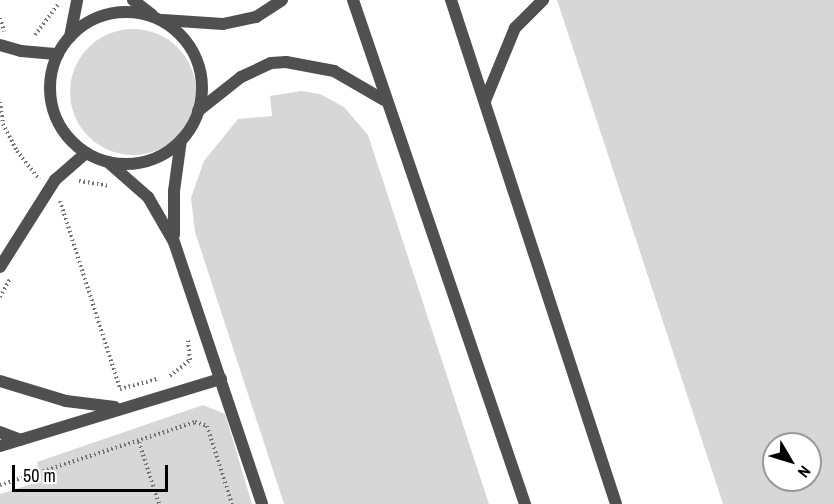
<!DOCTYPE html>
<style>
body{margin:0}
#map{position:relative;width:834px;height:504px;overflow:hidden;background:#fff;font-family:"Archivo Narrow",sans-serif}
div>[style]{position:absolute}
.green>*{inset:0;background:#d7d7d7}
.round{border-radius:50%}
.path>*{height:4px;margin-top:-2px;transform-origin:0;background:repeating-linear-gradient(90deg,#727272 0 1.5px,transparent 0 4.5px)}
.minor>*{height:12px;margin:-6px;padding:0 6px;transform-origin:6px;border-radius:6px;background:#505050}
.minor>.ring{margin:-6px;padding:0;box-sizing:content-box;background:none;border:12px solid #505050;border-radius:50%}
.tertiary>*{height:12px;margin:-6px;padding:0 6px;transform-origin:6px;border-radius:6px;background:#505050}
span{translate:-50% -50%;white-space:nowrap;text-align:center;line-height:1.15;-webkit-text-stroke:4.5px #fff;paint-order:stroke}
.north{position:absolute;left:762px;top:432px;width:60px;height:60px;box-sizing:border-box;background:#fff;border:2px solid #999;border-radius:50%;rotate:128deg;font-size:16px;font-weight:700;line-height:24px;text-align:center;color:#000}
.north::after{content:'';display:block;margin:auto;width:21px;height:27px;background:#000;clip-path:polygon(50% 0,100% 100%,50% 72%,0 100%)}
.scale{position:absolute;left:12px;top:465px;width:156px;height:27px;box-sizing:border-box;border:3px solid #000;border-top:0;padding-left:8px;font-size:18px;line-height:21px;white-space:nowrap;color:#000;-webkit-text-stroke:4px #fff;paint-order:stroke}
</style>
<div id="map">
<div class="green">
<div style="clip-path:polygon(evenodd,557px 0,834px 0,834px 504px,723px 504px,557px 0,774px 444px,810px 444px,810px 480px,774px 480px,774px 444px)"></div>
<div class="round" style="left:70px;top:29px;width:126px;height:126px"></div>
<div style="clip-path:polygon(301px 91px,320px 94px,344px 107px,368px 135px,489px 504px,284px 504px,195px 232px,191px 198px,204px 161px,238px 119px,272px 116px,270px 96px)"></div>
<div style="clip-path:polygon(203px 405px,225px 414px,252px 504px,0 504px,0 494px,41px 481px,37px 462px)"></div>
</div>
<div class="path">
<div style="left:0;top:18px;width:14px;rotate:73deg"></div>
<div style="left:35px;top:35px;width:40px;rotate:-53deg"></div>
<div style="left:0;top:102px;width:22px;rotate:82deg"></div>
<div style="left:3px;top:124px;width:30px;rotate:63deg"></div>
<div style="left:17px;top:151px;width:36px;rotate:52deg"></div>
<div style="left:79px;top:181px;width:30px;rotate:9deg"></div>
<div style="left:60px;top:201px;width:197px;rotate:72.3deg"></div>
<div style="left:120px;top:389px;width:38px;rotate:-15deg"></div>
<div style="left:0;top:297px;width:21px;rotate:-61deg"></div>
<div style="left:170px;top:376px;width:26px;rotate:-39deg"></div>
<div style="left:190px;top:360px;width:20px;rotate:-96deg"></div>
<div style="left:139px;top:442px;width:65px;rotate:72.1deg"></div>
<div style="left:0;top:485px;width:205px;rotate:-17.9deg"></div>
<div style="left:195px;top:422px;width:13px;rotate:18deg"></div>
<div style="left:207px;top:426px;width:82px;rotate:72.2deg"></div>
</div>
<div class="minor">
<div style="left:133px;top:0;width:24px;rotate:38deg"></div>
<div class="ring" style="left:50px;top:12px;width:140px;height:140px"></div>
<div style="left:163px;top:20px;width:60px;rotate:3.8deg"></div>
<div style="left:223px;top:24px;width:34px;rotate:-12deg"></div>
<div style="left:256px;top:17px;width:31px;rotate:-33deg"></div>
<div style="left:70px;top:37px;width:38px;rotate:-79deg"></div>
<div style="left:0;top:45px;width:22px;rotate:16deg"></div>
<div style="left:21px;top:51px;width:37px;rotate:5deg"></div>
<div style="left:485px;top:101px;width:79px;rotate:-67.7deg"></div>
<div style="left:515px;top:28px;width:40px;rotate:-45deg"></div>
<div style="left:198px;top:111px;width:55px;rotate:-38.3deg"></div>
<div style="left:241px;top:77px;width:33px;rotate:-25deg"></div>
<div style="left:271px;top:63px;width:15px;rotate:-4deg"></div>
<div style="left:286px;top:62px;width:49px;rotate:10.6deg"></div>
<div style="left:334px;top:71px;width:58px;rotate:30.1deg"></div>
<div style="left:108px;top:162px;width:53px;rotate:41.2deg"></div>
<div style="left:148px;top:197px;width:52px;rotate:60deg"></div>
<div style="left:174px;top:242px;width:276px;rotate:71.4deg"></div>
<div style="left:174px;top:235px;width:44px;rotate:-90deg"></div>
<div style="left:174px;top:191px;width:51px;rotate:-82.2deg"></div>
<div style="left:0;top:267px;width:103px;rotate:-57.7deg"></div>
<div style="left:55px;top:180px;width:41px;rotate:-41.1deg"></div>
<div style="left:0;top:381px;width:69px;rotate:16.9deg"></div>
<div style="left:66px;top:401px;width:49px;rotate:7deg"></div>
<div style="left:0;top:432px;width:22px;rotate:21deg"></div>
<div style="left:0;top:446px;width:231px;rotate:-16.9deg"></div>
</div>
<div class="tertiary">
<div style="left:353px;top:0;width:533px;rotate:71.16deg"></div>
<div style="left:451px;top:0;width:530px;rotate:71.87deg"></div>
</div>
<div class="north">N</div>
<div class="scale">50 m</div>
</div>
